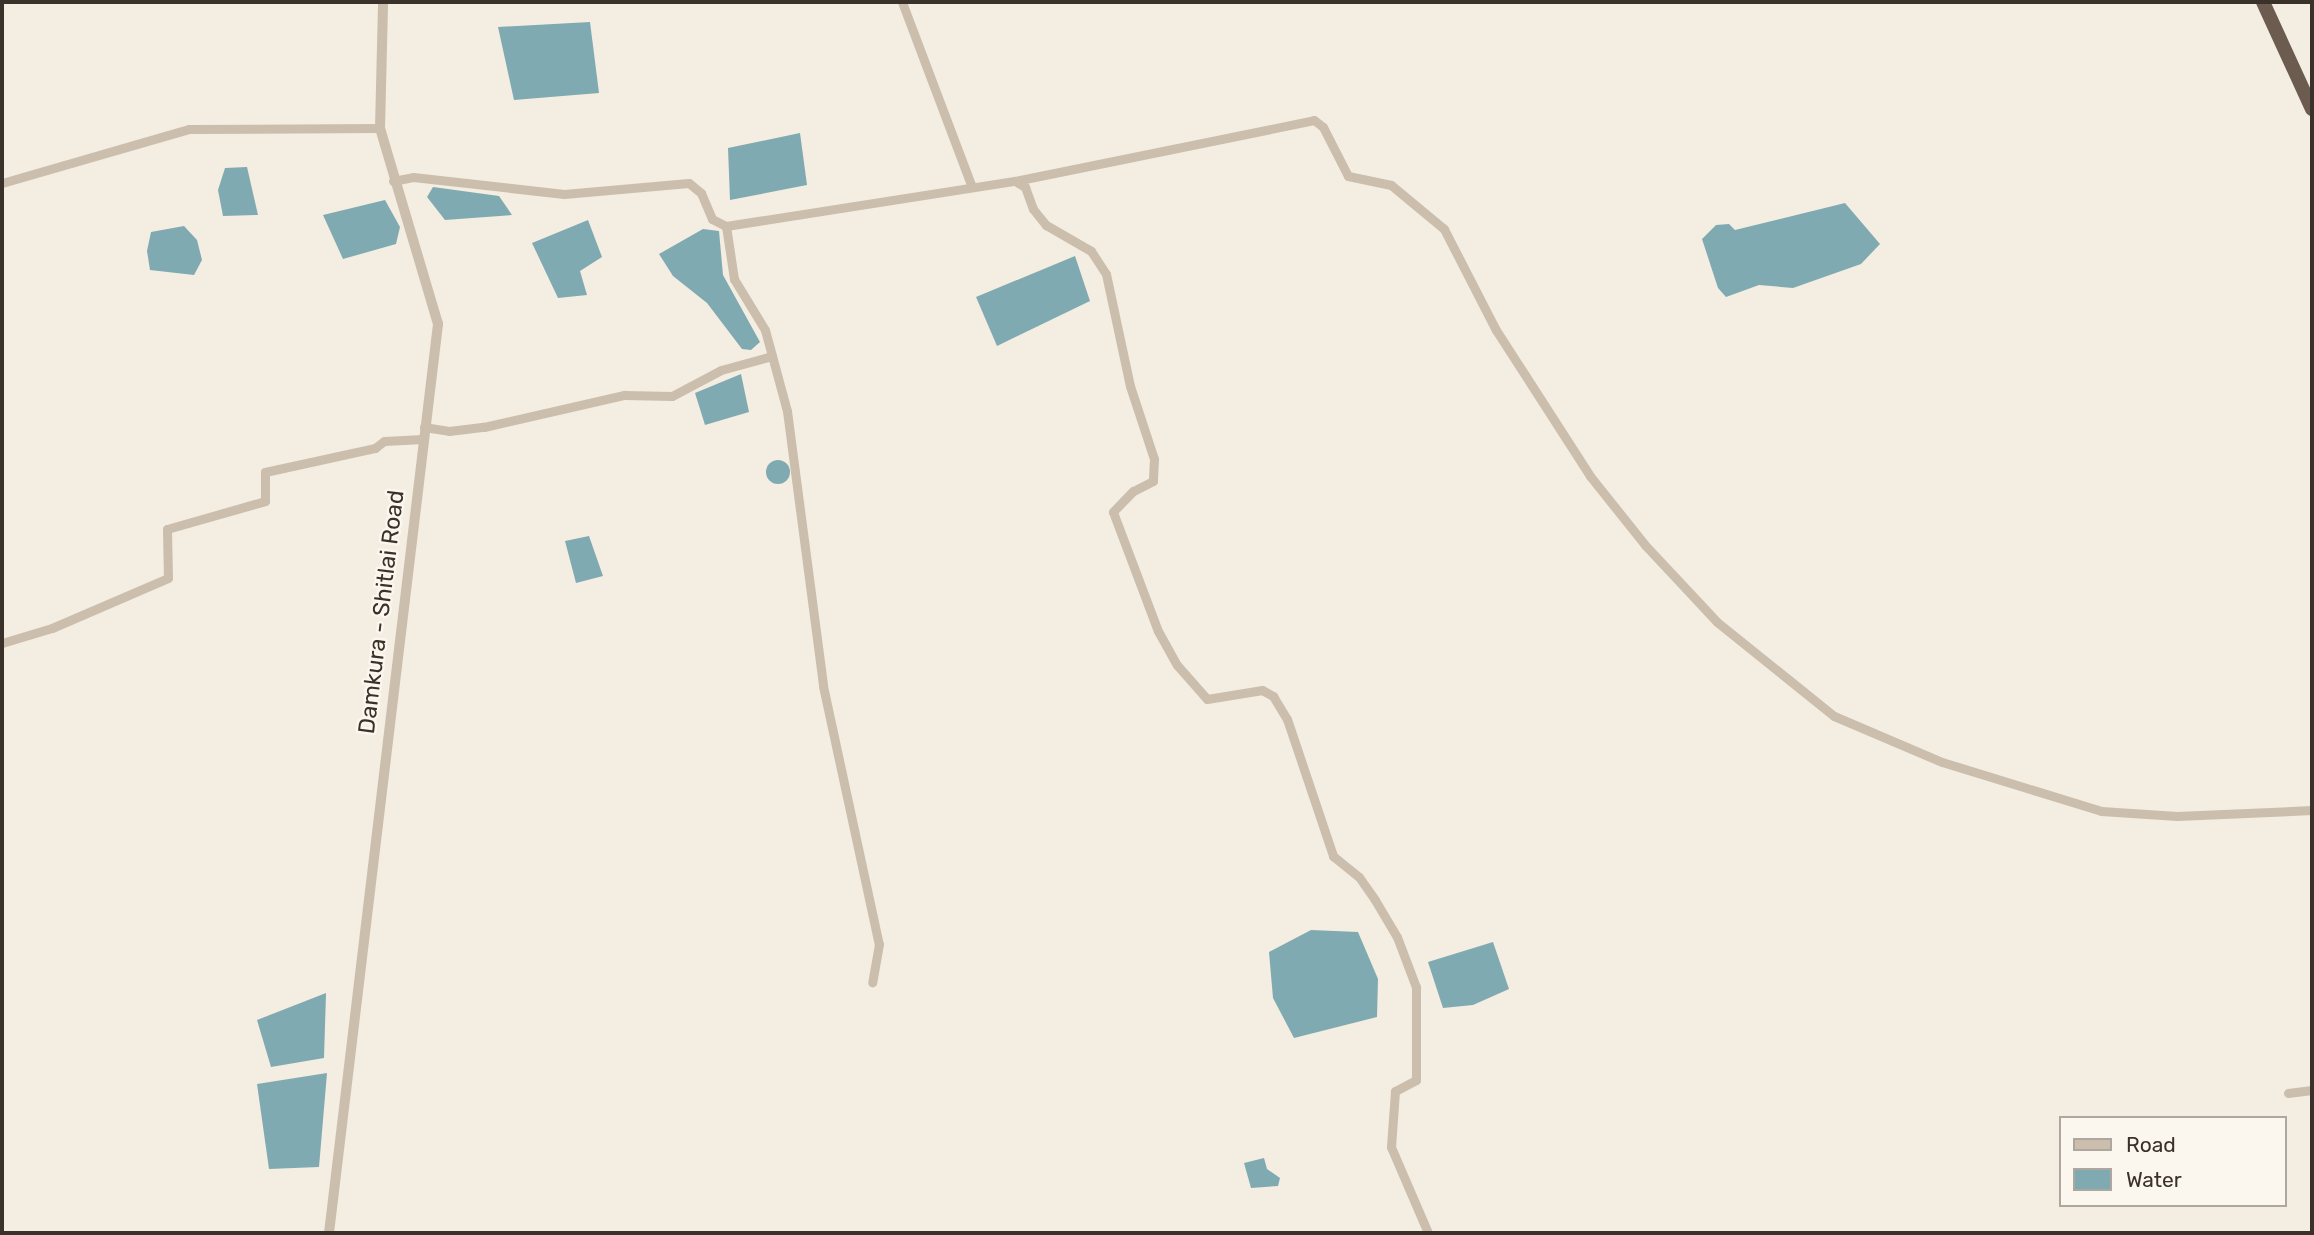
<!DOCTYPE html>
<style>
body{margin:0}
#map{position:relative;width:2314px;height:1235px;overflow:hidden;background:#f4ede1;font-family:Rubik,sans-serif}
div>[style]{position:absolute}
.water>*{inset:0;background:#80aab1}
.round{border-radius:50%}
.minor>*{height:9px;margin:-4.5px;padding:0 4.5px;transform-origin:4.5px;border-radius:4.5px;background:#ccbeac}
.tertiary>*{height:10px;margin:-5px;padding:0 5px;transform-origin:5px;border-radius:5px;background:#ccbeac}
.trunk>*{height:14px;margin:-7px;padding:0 7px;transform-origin:7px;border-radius:7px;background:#6c5b4f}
span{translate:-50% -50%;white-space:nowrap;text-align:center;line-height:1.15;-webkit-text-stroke:5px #fbf6ee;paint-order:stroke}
.street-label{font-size:23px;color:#3b312b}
.frame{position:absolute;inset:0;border:4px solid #3b312b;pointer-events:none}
.legend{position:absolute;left:2059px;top:1116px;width:228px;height:91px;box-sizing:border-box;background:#fbf6ee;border:2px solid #aea7a0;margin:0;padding:9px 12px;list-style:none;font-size:21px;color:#3b312b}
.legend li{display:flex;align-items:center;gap:14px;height:35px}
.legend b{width:35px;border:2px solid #aea7a0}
</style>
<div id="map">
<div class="water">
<div style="clip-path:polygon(590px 22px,599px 93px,514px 100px,498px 27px)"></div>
<div style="clip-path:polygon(800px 133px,807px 185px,730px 200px,728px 148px)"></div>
<div style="clip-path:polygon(247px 167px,258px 215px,223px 216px,218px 190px,225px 168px)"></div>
<div style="clip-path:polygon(433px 187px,499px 196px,512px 215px,445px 220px,427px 197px)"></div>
<div style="clip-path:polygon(385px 200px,400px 227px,396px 244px,343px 259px,323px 215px)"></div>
<div style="clip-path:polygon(1845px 203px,1880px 244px,1861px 264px,1793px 288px,1759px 285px,1726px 297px,1718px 288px,1702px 239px,1716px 225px,1729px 224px,1735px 230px)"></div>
<div style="clip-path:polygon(588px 220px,602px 257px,580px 271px,587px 295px,558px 298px,532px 243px)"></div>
<div style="clip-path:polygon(184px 226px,197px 240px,202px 260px,194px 275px,150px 270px,147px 251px,151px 232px)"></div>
<div style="clip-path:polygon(703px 229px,719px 231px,723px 275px,760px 342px,751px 350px,742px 349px,707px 303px,673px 276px,659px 254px)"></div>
<div style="clip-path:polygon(1075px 256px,1090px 301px,997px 346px,976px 297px)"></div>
<div style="clip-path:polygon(741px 374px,749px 412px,705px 425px,695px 393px)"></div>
<div class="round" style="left:766px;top:460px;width:24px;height:24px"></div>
<div style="clip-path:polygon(589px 536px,603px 576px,576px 583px,565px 541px)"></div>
<div style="clip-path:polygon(1311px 930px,1358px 932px,1378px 979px,1377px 1017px,1294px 1038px,1273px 998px,1269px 952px)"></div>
<div style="clip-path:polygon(1493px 942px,1509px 989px,1473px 1005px,1443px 1008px,1428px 962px)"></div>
<div style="clip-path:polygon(326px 993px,324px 1058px,271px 1067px,257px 1020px)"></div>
<div style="clip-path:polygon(327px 1073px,319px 1167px,269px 1169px,257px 1084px)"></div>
<div style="clip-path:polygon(1264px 1158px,1267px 1169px,1280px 1178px,1278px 1186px,1251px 1188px,1244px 1163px)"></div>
</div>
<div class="minor">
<div style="left:902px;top:2px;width:196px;rotate:69.3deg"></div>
<div style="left:393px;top:181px;width:20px;rotate:-11deg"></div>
<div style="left:413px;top:177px;width:152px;rotate:6.4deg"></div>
<div style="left:564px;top:194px;width:125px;rotate:-5deg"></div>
<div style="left:689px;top:183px;width:16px;rotate:40deg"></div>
<div style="left:701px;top:193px;width:28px;rotate:67deg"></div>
<div style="left:712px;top:219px;width:16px;rotate:27deg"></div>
<div style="left:726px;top:226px;width:292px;rotate:-8.9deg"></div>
<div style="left:1015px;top:181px;width:12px;rotate:31deg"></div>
<div style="left:1025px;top:187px;width:23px;rotate:70deg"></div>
<div style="left:1033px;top:209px;width:21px;rotate:51deg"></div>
<div style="left:1046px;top:225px;width:52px;rotate:30deg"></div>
<div style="left:1091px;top:251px;width:27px;rotate:57deg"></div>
<div style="left:1106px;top:274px;width:115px;rotate:77.9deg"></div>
<div style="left:1130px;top:386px;width:77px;rotate:71.8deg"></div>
<div style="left:1154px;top:459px;width:22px;rotate:93deg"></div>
<div style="left:1153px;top:481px;width:22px;rotate:153deg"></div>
<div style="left:1133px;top:491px;width:29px;rotate:134deg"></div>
<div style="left:1113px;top:512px;width:127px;rotate:69.3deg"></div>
<div style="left:1158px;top:631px;width:39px;rotate:61deg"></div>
<div style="left:1177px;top:665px;width:45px;rotate:48.6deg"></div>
<div style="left:1207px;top:699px;width:56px;rotate:-9.3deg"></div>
<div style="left:1262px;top:690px;width:13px;rotate:29deg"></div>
<div style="left:1273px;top:696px;width:27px;rotate:59deg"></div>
<div style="left:1287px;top:719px;width:145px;rotate:71.4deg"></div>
<div style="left:1333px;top:856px;width:33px;rotate:39deg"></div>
<div style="left:1359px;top:877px;width:28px;rotate:55deg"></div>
<div style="left:1375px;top:900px;width:43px;rotate:59.3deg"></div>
<div style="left:1397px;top:937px;width:53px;rotate:69.2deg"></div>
<div style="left:1416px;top:987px;width:93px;rotate:90deg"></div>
<div style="left:1416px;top:1080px;width:24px;rotate:152deg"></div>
<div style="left:1395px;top:1091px;width:56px;rotate:94.1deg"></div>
<div style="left:1391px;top:1147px;width:94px;rotate:66.7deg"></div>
<div style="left:1015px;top:181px;width:305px;rotate:-11.5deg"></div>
<div style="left:1314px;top:120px;width:11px;rotate:38deg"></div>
<div style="left:1323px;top:127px;width:55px;rotate:63deg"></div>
<div style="left:1348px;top:176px;width:44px;rotate:11.8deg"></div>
<div style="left:1391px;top:185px;width:69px;rotate:39.7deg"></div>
<div style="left:1444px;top:229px;width:114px;rotate:62.8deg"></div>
<div style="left:1496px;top:330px;width:174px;rotate:57.2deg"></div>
<div style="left:1590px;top:476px;width:88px;rotate:51.4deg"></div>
<div style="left:1645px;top:545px;width:105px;rotate:46.9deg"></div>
<div style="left:1717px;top:622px;width:150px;rotate:38.8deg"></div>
<div style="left:1834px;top:716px;width:117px;rotate:23.1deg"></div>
<div style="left:1942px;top:762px;width:166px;rotate:17.1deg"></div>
<div style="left:2101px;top:811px;width:76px;rotate:3.8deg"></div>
<div style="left:2177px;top:816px;width:135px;rotate:-2.5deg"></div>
<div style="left:2px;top:183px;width:195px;rotate:-16.1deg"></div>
<div style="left:189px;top:129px;width:191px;rotate:-0.3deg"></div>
<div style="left:726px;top:226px;width:54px;rotate:81.4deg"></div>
<div style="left:734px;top:279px;width:60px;rotate:58.7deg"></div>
<div style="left:765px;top:330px;width:84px;rotate:74.8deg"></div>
<div style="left:787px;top:411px;width:277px;rotate:82.5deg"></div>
<div style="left:823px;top:686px;width:264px;rotate:77.8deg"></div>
<div style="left:879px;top:944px;width:39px;rotate:100deg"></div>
<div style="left:424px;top:427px;width:25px;rotate:9deg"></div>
<div style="left:449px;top:431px;width:35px;rotate:-7deg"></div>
<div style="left:484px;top:427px;width:144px;rotate:-12.9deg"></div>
<div style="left:624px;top:395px;width:48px;rotate:1.2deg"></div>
<div style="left:672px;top:396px;width:55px;rotate:-28deg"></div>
<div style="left:721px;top:370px;width:53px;rotate:-15.4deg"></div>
<div style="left:2px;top:643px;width:52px;rotate:-16.7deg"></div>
<div style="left:52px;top:628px;width:126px;rotate:-23.3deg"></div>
<div style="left:168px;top:578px;width:49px;rotate:-91.2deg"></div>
<div style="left:167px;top:529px;width:102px;rotate:-15.9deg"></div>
<div style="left:265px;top:501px;width:29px;rotate:-90deg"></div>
<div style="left:265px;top:472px;width:113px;rotate:-12.3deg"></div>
<div style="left:375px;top:448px;width:11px;rotate:-38deg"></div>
<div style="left:384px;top:441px;width:39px;rotate:-3deg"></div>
<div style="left:2288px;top:1093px;width:24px;rotate:-7deg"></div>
</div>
<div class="tertiary">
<div style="left:329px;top:1233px;width:916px;rotate:-83.16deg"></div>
<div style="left:438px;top:324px;width:204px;rotate:-106.5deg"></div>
<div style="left:380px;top:128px;width:126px;rotate:-88.6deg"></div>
</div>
<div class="trunk">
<div style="left:2263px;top:2px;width:118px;rotate:65.4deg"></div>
</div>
<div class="street-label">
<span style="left:381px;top:612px;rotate:-83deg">Damkura - Shitlai Road</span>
</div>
<div class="frame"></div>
<ul class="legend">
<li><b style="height:9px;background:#ccbeac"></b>Road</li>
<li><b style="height:19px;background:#80aab1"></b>Water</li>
</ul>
</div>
